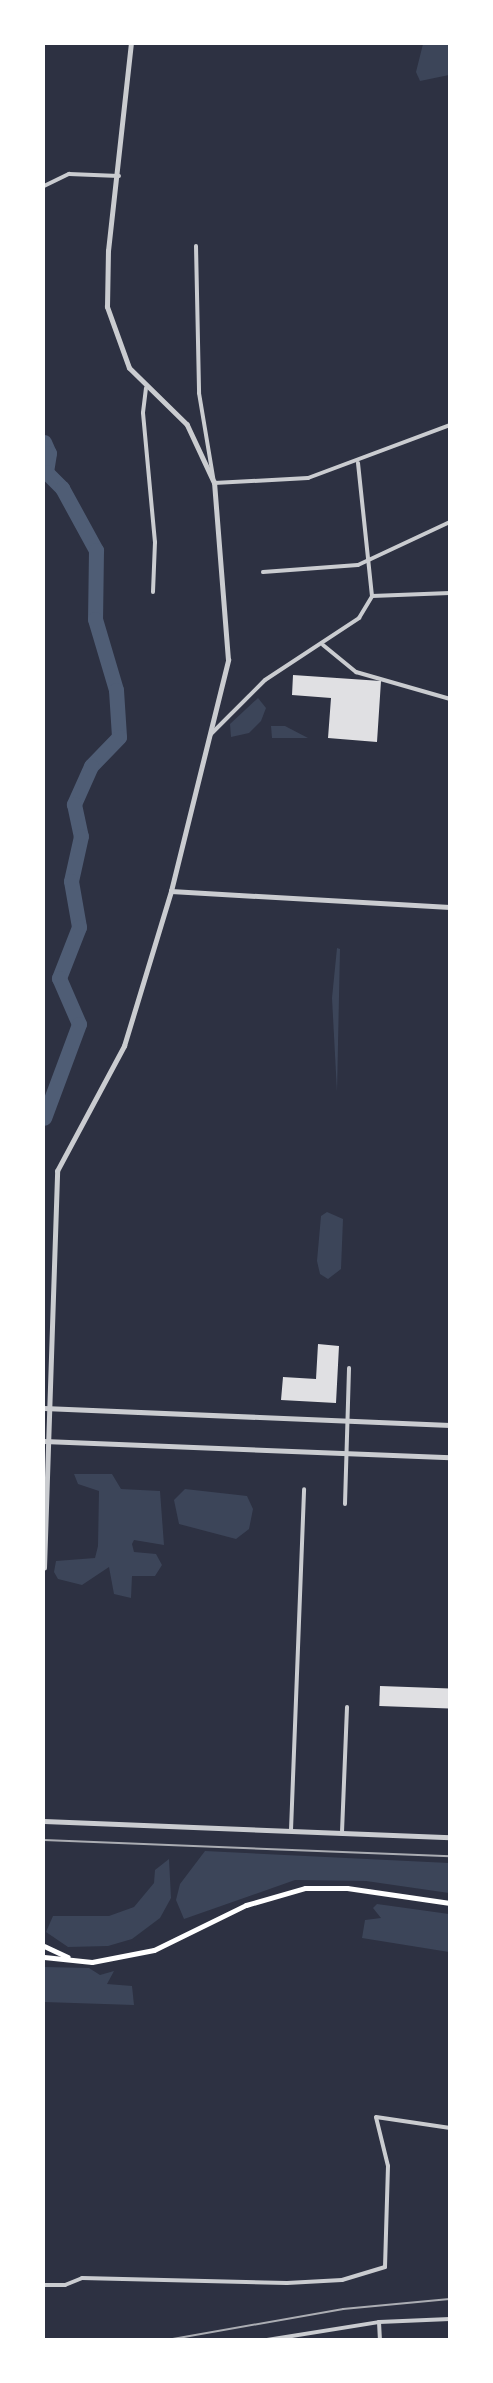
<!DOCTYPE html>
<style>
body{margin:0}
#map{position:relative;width:493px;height:2383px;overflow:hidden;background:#2d3142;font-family:"Roboto Condensed",sans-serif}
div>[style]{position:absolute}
.green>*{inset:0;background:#3c4559}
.river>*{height:15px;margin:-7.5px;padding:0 7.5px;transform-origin:7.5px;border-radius:7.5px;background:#4f5d75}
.building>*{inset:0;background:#e0e0e3;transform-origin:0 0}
.minor>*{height:4px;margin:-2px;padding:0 2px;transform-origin:2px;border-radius:2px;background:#caccd0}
.tertiary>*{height:4.5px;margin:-2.25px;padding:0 2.25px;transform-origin:2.25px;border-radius:2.25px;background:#caccd0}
.secondary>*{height:5px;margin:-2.5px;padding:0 2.5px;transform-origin:2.5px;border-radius:2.5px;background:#fff}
.tram>*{height:1.5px;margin:-0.75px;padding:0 0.75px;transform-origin:0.75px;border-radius:0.75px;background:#abadb3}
.rail>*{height:2px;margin:-1px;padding:0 1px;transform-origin:1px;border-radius:1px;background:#abadb3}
span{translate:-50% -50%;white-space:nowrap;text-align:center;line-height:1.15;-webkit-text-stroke:4.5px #fff;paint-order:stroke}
.frame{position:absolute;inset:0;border:45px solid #fff;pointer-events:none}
</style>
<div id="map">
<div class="green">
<div style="clip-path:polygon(423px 44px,449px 44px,449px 75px,420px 81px,416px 72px)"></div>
<div style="clip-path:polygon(258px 698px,266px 708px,261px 721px,249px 733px,231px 737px,230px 724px)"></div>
<div style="clip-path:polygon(271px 726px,285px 726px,308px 738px,272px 738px)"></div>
<div style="clip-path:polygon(337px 948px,340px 949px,337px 1092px,332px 998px)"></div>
<div style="clip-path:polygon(327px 1212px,343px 1219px,341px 1269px,328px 1279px,320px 1274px,317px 1261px,321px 1216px)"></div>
<div style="clip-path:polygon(74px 1474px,112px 1474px,121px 1489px,160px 1491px,164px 1545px,134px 1540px,132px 1544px,134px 1552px,156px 1554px,162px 1565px,155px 1576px,132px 1576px,131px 1598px,114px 1594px,109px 1567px,82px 1585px,58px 1579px,54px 1572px,56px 1561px,95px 1558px,98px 1546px,99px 1491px,78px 1484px)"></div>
<div style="clip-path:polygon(185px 1489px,247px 1496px,253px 1509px,249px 1529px,236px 1539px,179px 1524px,174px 1500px)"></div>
<div style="clip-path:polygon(205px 1851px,449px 1863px,449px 1893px,366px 1881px,295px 1880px,184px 1919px,176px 1900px,180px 1884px)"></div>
<div style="clip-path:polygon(169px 1859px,171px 1898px,160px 1918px,132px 1939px,108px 1946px,68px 1947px,46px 1932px,53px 1916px,109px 1916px,134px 1907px,154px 1883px,155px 1870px)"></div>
<div style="clip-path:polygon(377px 1904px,449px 1914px,449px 1952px,362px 1938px,365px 1920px,381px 1918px,373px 1908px)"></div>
<div style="clip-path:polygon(44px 1967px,89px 1968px,100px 1975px,114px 1971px,107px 1984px,132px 1986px,134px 2005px,44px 2002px)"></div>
</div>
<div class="river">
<div style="left:44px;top:442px;width:12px;rotate:66deg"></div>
<div style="left:49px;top:453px;width:19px;rotate:99deg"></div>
<div style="left:46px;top:472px;width:23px;rotate:45deg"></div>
<div style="left:62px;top:488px;width:71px;rotate:61.3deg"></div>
<div style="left:96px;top:550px;width:69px;rotate:90.8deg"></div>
<div style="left:95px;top:619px;width:74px;rotate:73.5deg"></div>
<div style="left:116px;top:690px;width:47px;rotate:86.3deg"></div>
<div style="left:119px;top:737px;width:40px;rotate:134deg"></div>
<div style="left:91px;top:766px;width:42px;rotate:114.1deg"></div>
<div style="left:74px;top:804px;width:33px;rotate:78deg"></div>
<div style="left:81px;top:836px;width:46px;rotate:102.5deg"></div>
<div style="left:71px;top:881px;width:47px;rotate:80.1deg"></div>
<div style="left:79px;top:927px;width:55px;rotate:111.4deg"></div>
<div style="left:59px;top:978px;width:50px;rotate:66.5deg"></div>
<div style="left:79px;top:1024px;width:100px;rotate:110.4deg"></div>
</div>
<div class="building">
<div style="clip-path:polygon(293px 675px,381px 681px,377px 742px,328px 738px,331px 698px,292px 695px)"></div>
<div style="clip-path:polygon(318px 1344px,339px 1346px,336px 1403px,281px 1400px,283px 1377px,316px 1379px)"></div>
<div style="left:380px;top:1686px;width:70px;height:20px;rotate:2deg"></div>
</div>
<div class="minor">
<div style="left:44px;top:186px;width:28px;rotate:-26deg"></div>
<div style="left:69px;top:174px;width:50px;rotate:2.3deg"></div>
<div style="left:196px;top:246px;width:147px;rotate:88.8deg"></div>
<div style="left:199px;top:393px;width:91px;rotate:80.5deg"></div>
<div style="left:214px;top:483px;width:94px;rotate:-3deg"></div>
<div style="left:308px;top:478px;width:152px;rotate:-20.5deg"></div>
<div style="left:146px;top:388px;width:25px;rotate:97deg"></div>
<div style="left:143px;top:413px;width:130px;rotate:84.7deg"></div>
<div style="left:155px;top:542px;width:50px;rotate:92.3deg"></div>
<div style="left:358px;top:463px;width:134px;rotate:84deg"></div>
<div style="left:263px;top:572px;width:95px;rotate:-4.2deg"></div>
<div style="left:358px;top:565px;width:102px;rotate:-25.1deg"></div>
<div style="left:323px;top:645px;width:43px;rotate:39.3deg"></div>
<div style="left:356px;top:672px;width:98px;rotate:16deg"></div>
<div style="left:211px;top:734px;width:76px;rotate:-45deg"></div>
<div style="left:265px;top:680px;width:113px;rotate:-33.4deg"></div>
<div style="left:359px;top:618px;width:26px;rotate:-59deg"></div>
<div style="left:372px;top:596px;width:78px;rotate:-2.2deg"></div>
<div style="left:345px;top:1504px;width:136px;rotate:-88.3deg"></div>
<div style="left:291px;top:1830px;width:341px;rotate:-87.8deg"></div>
<div style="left:342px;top:1832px;width:125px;rotate:-87.7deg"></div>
<div style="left:44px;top:2285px;width:21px"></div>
<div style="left:65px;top:2285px;width:18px;rotate:-22deg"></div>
<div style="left:82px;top:2278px;width:205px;rotate:1.4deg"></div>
<div style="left:287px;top:2283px;width:55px;rotate:-3.1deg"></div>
<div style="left:342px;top:2280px;width:45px;rotate:-16.8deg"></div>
<div style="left:385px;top:2267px;width:101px;rotate:-88.3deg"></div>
<div style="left:388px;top:2166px;width:50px;rotate:-103.8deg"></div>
<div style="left:376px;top:2117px;width:75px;rotate:8.5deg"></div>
<div style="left:379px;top:2322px;width:18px;rotate:87deg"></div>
<div style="left:267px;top:2340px;width:113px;rotate:-9.1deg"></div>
<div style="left:379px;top:2322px;width:71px;rotate:-2.4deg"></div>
</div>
<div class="tertiary">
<div style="left:171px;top:891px;width:279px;rotate:3.3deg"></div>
<div style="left:44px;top:1408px;width:406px;rotate:2.4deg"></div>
<div style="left:44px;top:1441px;width:406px;rotate:2.3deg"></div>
<div style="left:44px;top:1568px;width:397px;rotate:-88.1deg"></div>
<div style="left:57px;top:1171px;width:142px;rotate:-61.8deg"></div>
<div style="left:124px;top:1046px;width:162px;rotate:-73.1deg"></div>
<div style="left:171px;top:891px;width:238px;rotate:-76.1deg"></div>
<div style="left:228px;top:660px;width:178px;rotate:-94.5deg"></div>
<div style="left:214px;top:483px;width:64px;rotate:-115deg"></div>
<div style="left:187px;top:425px;width:81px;rotate:-135.5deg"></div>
<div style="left:129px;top:368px;width:65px;rotate:-109.8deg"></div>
<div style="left:107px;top:307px;width:56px;rotate:-89deg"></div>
<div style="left:108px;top:251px;width:208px;rotate:-83.7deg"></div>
<div style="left:44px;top:1821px;width:406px;rotate:2.3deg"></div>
</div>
<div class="secondary">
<div style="left:44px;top:1946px;width:26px;rotate:25deg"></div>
<div style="left:44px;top:1957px;width:48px;rotate:5.9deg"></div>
<div style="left:92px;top:1962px;width:63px;rotate:-11deg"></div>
<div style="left:154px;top:1950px;width:102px;rotate:-26.1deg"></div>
<div style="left:246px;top:1905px;width:61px;rotate:-16.1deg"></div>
<div style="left:305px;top:1888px;width:42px"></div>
<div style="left:347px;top:1888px;width:104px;rotate:8.3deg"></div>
</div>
<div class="tram">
<div style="left:44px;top:1840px;width:406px;rotate:2.3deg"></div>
</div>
<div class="rail">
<div style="left:167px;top:2340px;width:179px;rotate:-10deg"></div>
<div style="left:343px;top:2309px;width:107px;rotate:-5.3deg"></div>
</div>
<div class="frame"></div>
</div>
